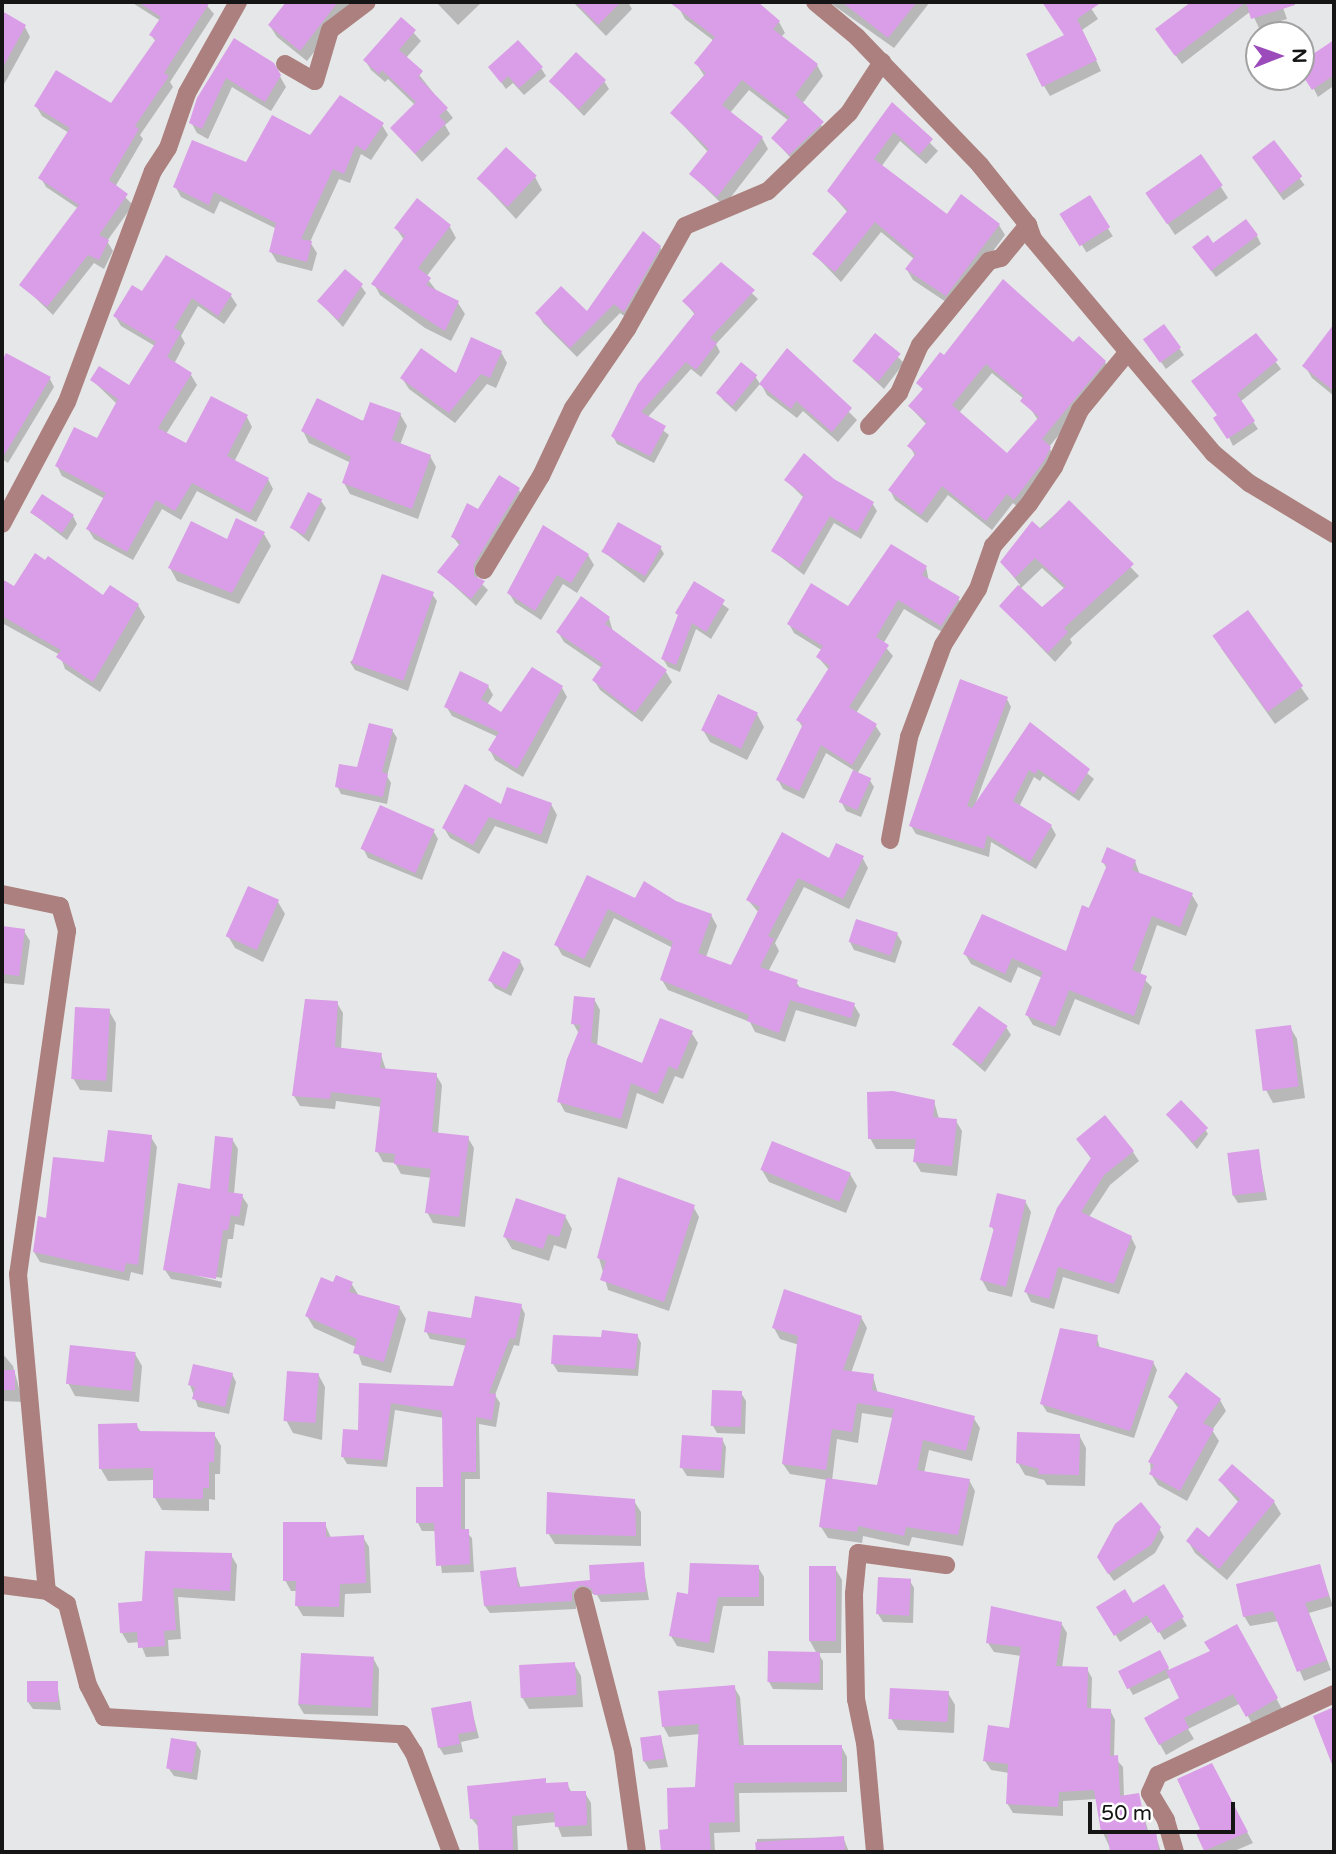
<!DOCTYPE html>
<style>
body{margin:0}
#map{position:relative;width:1336px;height:1854px;overflow:hidden;background:#e6e7e8;font-family:"Varela Round",sans-serif}
div>[style]{position:absolute}
.shadow>*{inset:0;background:#0003;transform-origin:0 0}
.building>*{inset:0;background:#da9de7;transform-origin:0 0}
.street>*{height:18px;margin:-9px;padding:0 9px;transform-origin:9px;border-radius:9px;background:#ab807e}
span{translate:-50% -50%;white-space:nowrap;text-align:center;line-height:1.15;-webkit-text-stroke:6px #fff;paint-order:stroke}
.frame{position:absolute;inset:0;border:4px solid #151516;pointer-events:none}
.north{position:absolute;left:1245px;top:21px;width:70px;height:70px;box-sizing:border-box;background:#fff;border:2px solid #a1a1a2;border-radius:50%;rotate:89deg;font-size:19px;font-weight:700;line-height:28px;text-align:center;color:#151516}
.north::after{content:'';display:block;margin:auto;width:24px;height:32px;background:#9c4bba;clip-path:polygon(50% 0,100% 100%,50% 72%,0 100%)}
.scale{position:absolute;left:1088px;top:1802px;width:147px;height:32px;box-sizing:border-box;border:4px solid #151516;border-top:0;padding-left:9px;font-size:21px;line-height:24px;white-space:nowrap;color:#151516;-webkit-text-stroke:5px #fff;paint-order:stroke}
</style>
<div id="map">
<div class="shadow">
<div style="clip-path:polygon(131px 2px,204px 2px,214px 14px,170px 82px,173px 87px,140px 135px,143px 139px,115px 187px,133px 205px,107px 241px,113px 251px,104px 269px,94px 263px,53px 315px,22px 285px,79px 209px,46px 187px,41px 178px,69px 133px,42px 116px,36px 106px,112px 106px,156px 42px,151px 35px,161px 21px)"></div>
<div style="clip-path:polygon(288px 2px,369px 2px,341px 18px,307px 61px,277px 37px,270px 26px)"></div>
<div style="clip-path:polygon(436px 2px,482px 2px,458px 25px)"></div>
<div style="clip-path:polygon(573px 2px,628px 2px,632px 9px,606px 36px)"></div>
<div style="clip-path:polygon(684px 2px,747px 2px,753px 6px,756px 2px,779px 22px,785px 33px,781px 37px,817px 65px,823px 76px,802px 104px,828px 133px,796px 164px,773px 138px,789px 121px,749px 90px,730px 113px,762px 138px,768px 149px,724px 206px,691px 174px,708px 152px,672px 113px,705px 77px,696px 63px,714px 41px,685px 19px,679px 8px)"></div>
<div style="clip-path:polygon(829px 2px,930px 2px,894px 48px)"></div>
<div style="clip-path:polygon(1087px 2px,1098px 19px,1082px 30px,1101px 71px,1050px 96px,1044px 86px,1066px 36px,1045px 3px)"></div>
<div style="clip-path:polygon(1193px 2px,1281px 2px,1287px 19px,1259px 28px,1251px 11px,1182px 64px,1157px 30px)"></div>
<div style="clip-path:polygon(2px 13px,25px 27px,30px 37px,2px 88px,2px 99px)"></div>
<div style="clip-path:polygon(401px 19px,421px 41px,406px 58px,453px 118px,445px 125px,450px 134px,422px 162px,392px 128px,415px 105px,388px 79px,385px 82px,371px 70px,365px 60px)"></div>
<div style="clip-path:polygon(234px 41px,273px 64px,286px 87px,271px 111px,232px 87px,208px 139px,197px 133px,191px 122px)"></div>
<div style="clip-path:polygon(1334px 42px,1334px 91px,1332px 87px,1318px 97px,1301px 64px)"></div>
<div style="clip-path:polygon(490px 67px,541px 68px,546px 76px,524px 95px,513px 83px,506px 89px)"></div>
<div style="clip-path:polygon(604px 81px,609px 89px,584px 116px,551px 82px)"></div>
<div style="clip-path:polygon(892px 105px,938px 151px,926px 164px,900px 141px,881px 167px,947px 216px,999px 225px,1005px 235px,952px 306px,913px 280px,907px 270px,914px 259px,881px 232px,841px 282px,814px 254px,848px 213px,829px 191px)"></div>
<div style="clip-path:polygon(382px 125px,388px 135px,371px 160px,361px 154px,350px 183px,339px 179px,310px 242px,317px 253px,312px 271px,277px 262px,271px 252px,277px 229px,220px 201px,214px 214px,181px 197px,175px 186px,247px 165px,311px 138px)"></div>
<div style="left:1274px;top:143px;width:52px;height:26px;rotate:54deg"></div>
<div style="clip-path:polygon(1201px 156px,1228px 198px,1175px 235px,1155px 204px)"></div>
<div style="clip-path:polygon(535px 177px,542px 190px,516px 219px,479px 179px)"></div>
<div style="left:1089px;top:198px;width:45px;height:31px;rotate:58deg"></div>
<div style="clip-path:polygon(450px 227px,456px 238px,426px 277px,436px 290px,458px 303px,465px 314px,451px 341px,425px 328px,380px 295px,374px 284px,404px 240px,396px 228px)"></div>
<div style="clip-path:polygon(1257px 236px,1261px 244px,1216px 277px,1199px 255px,1213px 245px)"></div>
<div style="clip-path:polygon(660px 247px,665px 257px,630px 320px,620px 313px,577px 357px,543px 323px,537px 313px,587px 314px)"></div>
<div style="clip-path:polygon(166px 257px,231px 296px,237px 305px,224px 324px,198px 306px,181px 336px,185px 343px,174px 364px,191px 375px,197px 385px,166px 434px,187px 446px,247px 417px,252px 427px,234px 462px,268px 479px,273px 489px,256px 522px,197px 491px,181px 520px,162px 509px,133px 560px,94px 539px,88px 529px,105px 499px,62px 476px,57px 466px,97px 441px,117px 404px,92px 380px,129px 388px,155px 346px,121px 326px,115px 316px,143px 293px)"></div>
<div style="clip-path:polygon(721px 264px,758px 299px,716px 344px,720px 352px,701px 377px,691px 369px,647px 418px,669px 435px,654px 463px,617px 444px,613px 436px,695px 315px,685px 302px)"></div>
<div style="clip-path:polygon(361px 286px,366px 293px,343px 327px,319px 301px)"></div>
<div style="clip-path:polygon(875px 335px,904px 363px,884px 389px,854px 361px)"></div>
<div style="clip-path:polygon(1255px 335px,1281px 369px,1240px 402px,1258px 429px,1233px 446px,1219px 416px)"></div>
<div style="clip-path:polygon(1326px 338px,1334px 344px,1334px 396px,1312px 378px,1305px 366px)"></div>
<div style="clip-path:polygon(evenodd,1073px 344px,1105px 362px,1110px 372px,1049px 447px,1055px 458px,1020px 509px,1013px 503px,992px 530px,948px 495px,927px 523px,895px 500px,890px 490px,915px 456px,910px 446px,927px 425px,910px 407px,945px 358px,1073px 344px,992px 373px,1024px 399px,1038px 420px,1007px 455px,959px 413px,992px 373px)"></div>
<div style="clip-path:polygon(1151px 348px,1179px 348px,1184px 355px,1166px 369px)"></div>
<div style="clip-path:polygon(787px 350px,857px 420px,838px 442px,803px 411px,797px 418px,767px 395px,761px 384px)"></div>
<div style="clip-path:polygon(501px 352px,507px 363px,496px 388px,487px 384px,455px 423px,409px 389px,402px 378px,457px 376px)"></div>
<div style="clip-path:polygon(7px 355px,50px 379px,54px 387px,8px 463px,2px 459px,2px 364px)"></div>
<div style="clip-path:polygon(755px 376px,760px 384px,736px 412px,723px 400px,718px 393px)"></div>
<div style="clip-path:polygon(400px 414px,407px 426px,400px 445px,430px 456px,436px 467px,418px 519px,350px 494px,344px 483px,351px 463px,309px 443px,303px 431px)"></div>
<div style="clip-path:polygon(786px 480px,872px 503px,877px 511px,861px 539px,834px 523px,804px 575px,773px 551px,804px 498px)"></div>
<div style="clip-path:polygon(519px 490px,523px 497px,478px 573px,478px 580px,488px 590px,476px 606px,439px 572px,460px 546px,453px 537px,479px 511px)"></div>
<div style="clip-path:polygon(321px 501px,326px 508px,309px 542px,292px 528px)"></div>
<div style="clip-path:polygon(evenodd,1069px 502px,1139px 576px,1070px 639px,1072px 643px,1055px 662px,1001px 606px,1020px 585px,1002px 562px,1069px 502px,1042px 568px,1065px 589px,1042px 610px,1020px 589px,1042px 568px)"></div>
<div style="clip-path:polygon(32px 513px,73px 516px,77px 524px,67px 540px)"></div>
<div style="clip-path:polygon(264px 534px,271px 546px,239px 604px,177px 581px,170px 568px)"></div>
<div style="clip-path:polygon(660px 547px,664px 554px,644px 583px,601px 550px)"></div>
<div style="clip-path:polygon(588px 555px,594px 565px,577px 593px,563px 584px,541px 620px,515px 603px,509px 593px)"></div>
<div style="clip-path:polygon(926px 567px,929px 581px,958px 598px,964px 608px,947px 635px,904px 609px,883px 644px,893px 656px,856px 713px,875px 725px,881px 734px,857px 774px,869px 779px,874px 787px,861px 817px,846px 811px,842px 803px,855px 771px,826px 753px,804px 799px,783px 789px,778px 780px,803px 728px,798px 720px,829px 670px,818px 657px,823px 651px,794px 633px,789px 624px,849px 608px)"></div>
<div style="clip-path:polygon(2px 581px,15px 588px,138px 605px,145px 617px,100px 692px,65px 669px,60px 655px,2px 623px)"></div>
<div style="clip-path:polygon(695px 584px,729px 609px,711px 639px,696px 629px,680px 672px,668px 667px,663px 659px)"></div>
<div style="clip-path:polygon(432px 594px,437px 601px,408px 691px,355px 670px,350px 662px)"></div>
<div style="clip-path:polygon(1248px 612px,1309px 699px,1275px 724px,1221px 648px)"></div>
<div style="clip-path:polygon(609px 618px,613px 632px,666px 672px,672px 682px,642px 722px,600px 690px,594px 680px,602px 668px,564px 642px,558px 632px)"></div>
<div style="clip-path:polygon(488px 686px,493px 695px,487px 705px,501px 714px,562px 688px,567px 697px,523px 777px,495px 760px,490px 750px,498px 737px,452px 716px,446px 706px)"></div>
<div style="clip-path:polygon(1007px 699px,1011px 707px,975px 805px,1030px 725px,1094px 779px,1079px 801px,1043px 776px,1040px 781px,1034px 777px,1019px 807px,1051px 826px,1056px 835px,1036px 869px,991px 842px,989px 857px,916px 834px,911px 826px)"></div>
<div style="clip-path:polygon(757px 714px,764px 727px,747px 760px,710px 742px,703px 730px)"></div>
<div style="clip-path:polygon(392px 730px,397px 738px,387px 776px,391px 783px,387px 804px,341px 794px,337px 786px,359px 769px)"></div>
<div style="clip-path:polygon(551px 804px,557px 815px,547px 844px,495px 826px,479px 854px,450px 838px,444px 828px,502px 806px)"></div>
<div style="clip-path:polygon(434px 832px,438px 839px,422px 880px,368px 858px,364px 850px)"></div>
<div style="clip-path:polygon(862px 857px,868px 868px,849px 909px,804px 887px,775px 943px,779px 951px,768px 972px,796px 982px,801px 989px,854px 1005px,860px 1015px,856px 1027px,796px 1010px,785px 1042px,755px 1032px,750px 1022px,668px 990px,662px 980px,673px 948px,614px 918px,590px 968px,562px 955px,556px 944px,588px 878px,636px 901px,675px 902px,711px 915px,717px 926px,706px 957px,732px 968px,759px 913px,748px 900px,830px 860px)"></div>
<div style="clip-path:polygon(1135px 861px,1140px 875px,1192px 895px,1198px 905px,1186px 936px,1157px 925px,1140px 975px,1152px 987px,1139px 1025px,1075px 999px,1060px 1036px,1033px 1025px,1027px 1015px,1042px 978px,1018px 967px,1011px 983px,971px 964px,965px 954px,1067px 954px,1107px 869px,1103px 862px)"></div>
<div style="clip-path:polygon(278px 902px,285px 914px,263px 962px,235px 948px,228px 936px)"></div>
<div style="clip-path:polygon(2px 928px,24px 931px,30px 941px,24px 985px,2px 983px)"></div>
<div style="clip-path:polygon(897px 934px,902px 942px,895px 963px,854px 950px,850px 942px)"></div>
<div style="clip-path:polygon(520px 961px,524px 969px,511px 996px,495px 988px,490px 980px)"></div>
<div style="clip-path:polygon(594px 999px,600px 1010px,597px 1047px,643px 1065px,691px 1032px,698px 1043px,683px 1079px,675px 1076px,663px 1104px,637px 1093px,627px 1129px,565px 1112px,559px 1101px,579px 1034px,573px 1023px)"></div>
<div style="clip-path:polygon(337px 1003px,343px 1013px,341px 1050px,381px 1055px,386px 1070px,436px 1075px,442px 1085px,438px 1134px,468px 1138px,474px 1148px,465px 1227px,433px 1223px,427px 1212px,432px 1178px,401px 1174px,395px 1163px,383px 1162px,377px 1151px,382px 1107px,336px 1101px,335px 1109px,300px 1106px,294px 1096px)"></div>
<div style="clip-path:polygon(109px 1011px,116px 1023px,112px 1092px,80px 1090px,73px 1078px)"></div>
<div style="clip-path:polygon(1006px 1027px,1011px 1035px,985px 1072px,954px 1045px)"></div>
<div style="clip-path:polygon(1290px 1027px,1297px 1039px,1305px 1098px,1273px 1103px,1266px 1090px)"></div>
<div style="clip-path:polygon(934px 1101px,939px 1119px,956px 1121px,962px 1131px,957px 1176px,921px 1172px,915px 1162px,916px 1149px,876px 1149px,870px 1138px)"></div>
<div style="clip-path:polygon(1168px 1115px,1203px 1126px,1208px 1134px,1197px 1149px)"></div>
<div style="clip-path:polygon(151px 1137px,157px 1147px,143px 1275px,131px 1272px,129px 1281px,40px 1262px,34px 1252px,48px 1220px,105px 1164px)"></div>
<div style="clip-path:polygon(232px 1139px,238px 1149px,234px 1194px,242px 1196px,248px 1205px,244px 1226px,235px 1224px,233px 1239px,228px 1239px,222px 1278px,170px 1269px,222px 1282px,221px 1288px,171px 1279px,165px 1270px,212px 1191px)"></div>
<div style="clip-path:polygon(1078px 1140px,1133px 1152px,1139px 1161px,1110px 1185px,1089px 1217px,1131px 1237px,1136px 1247px,1119px 1294px,1063px 1277px,1054px 1309px,1031px 1302px,1026px 1292px,1092px 1160px)"></div>
<div style="clip-path:polygon(1258px 1151px,1267px 1200px,1238px 1203px,1233px 1195px)"></div>
<div style="clip-path:polygon(762px 1170px,850px 1174px,857px 1186px,846px 1213px,769px 1182px)"></div>
<div style="clip-path:polygon(1025px 1201px,1031px 1212px,1012px 1297px,988px 1291px,982px 1280px,995px 1232px,991px 1226px)"></div>
<div style="clip-path:polygon(693px 1206px,699px 1217px,669px 1311px,608px 1290px,599px 1258px)"></div>
<div style="clip-path:polygon(565px 1216px,572px 1229px,566px 1249px,554px 1245px,549px 1261px,512px 1249px,505px 1237px)"></div>
<div style="clip-path:polygon(351px 1283px,359px 1296px,399px 1307px,406px 1319px,391px 1373px,362px 1365px,356px 1347px,314px 1328px,307px 1316px,334px 1285px)"></div>
<div style="clip-path:polygon(521px 1306px,525px 1314px,519px 1346px,514px 1345px,495px 1395px,500px 1403px,496px 1427px,479px 1424px,480px 1479px,465px 1479px,465px 1531px,472px 1538px,474px 1572px,442px 1573px,436px 1531px,422px 1531px,418px 1523px,444px 1488px,444px 1418px,395px 1410px,387px 1467px,347px 1464px,343px 1457px,360px 1432px,361px 1385px,454px 1388px,467px 1346px,430px 1339px,426px 1331px)"></div>
<div style="clip-path:polygon(evenodd,861px 1317px,867px 1328px,851px 1373px,873px 1376px,878px 1394px,973px 1417px,980px 1428px,972px 1461px,929px 1450px,924px 1473px,969px 1480px,975px 1491px,963px 1546px,912px 1537px,909px 1546px,863px 1536px,862px 1543px,828px 1538px,821px 1527px,827px 1480px,790px 1474px,783px 1464px,799px 1345px,780px 1339px,774px 1328px,861px 1317px,862px 1413px,893px 1418px,879px 1487px,832px 1481px,837px 1439px,858px 1443px,862px 1413px)"></div>
<div style="clip-path:polygon(637px 1335px,641px 1343px,638px 1376px,558px 1372px,553px 1364px,602px 1339px)"></div>
<div style="clip-path:polygon(1097px 1337px,1100px 1349px,1153px 1362px,1157px 1370px,1134px 1438px,1047px 1412px,1042px 1404px)"></div>
<div style="clip-path:polygon(2px 1353px,13px 1366px,23px 1402px,2px 1401px)"></div>
<div style="clip-path:polygon(135px 1354px,142px 1366px,139px 1402px,75px 1396px,68px 1383px)"></div>
<div style="clip-path:polygon(232px 1374px,236px 1382px,229px 1414px,198px 1407px,190px 1385px)"></div>
<div style="clip-path:polygon(318px 1374px,325px 1387px,322px 1440px,293px 1433px,286px 1420px)"></div>
<div style="clip-path:polygon(741px 1393px,746px 1401px,745px 1434px,717px 1433px,713px 1426px)"></div>
<div style="clip-path:polygon(1170px 1397px,1220px 1400px,1226px 1411px,1212px 1430px,1219px 1441px,1187px 1501px,1158px 1485px,1151px 1474px,1150px 1462px,1179px 1409px)"></div>
<div style="clip-path:polygon(136px 1425px,141px 1432px,214px 1434px,221px 1446px,220px 1474px,215px 1474px,215px 1500px,209px 1499px,209px 1511px,162px 1510px,155px 1498px,155px 1480px,108px 1481px,101px 1469px)"></div>
<div style="clip-path:polygon(1079px 1435px,1086px 1448px,1085px 1486px,1047px 1485px,1044px 1480px,1025px 1475px,1018px 1463px)"></div>
<div style="clip-path:polygon(722px 1439px,726px 1447px,724px 1478px,687px 1476px,682px 1468px)"></div>
<div style="clip-path:polygon(1220px 1481px,1274px 1502px,1281px 1514px,1227px 1580px,1195px 1553px,1188px 1541px,1209px 1539px,1239px 1503px)"></div>
<div style="clip-path:polygon(634px 1501px,641px 1512px,641px 1546px,555px 1544px,548px 1533px)"></div>
<div style="clip-path:polygon(325px 1524px,331px 1538px,363px 1537px,369px 1547px,371px 1593px,345px 1594px,344px 1617px,303px 1616px,297px 1606px,297px 1591px,291px 1591px,285px 1580px)"></div>
<div style="clip-path:polygon(1159px 1528px,1164px 1537px,1155px 1553px,1114px 1581px,1103px 1566px)"></div>
<div style="clip-path:polygon(231px 1555px,237px 1565px,235px 1601px,178px 1597px,181px 1639px,168px 1640px,169px 1656px,146px 1657px,140px 1642px,128px 1643px,122px 1633px,144px 1603px)"></div>
<div style="clip-path:polygon(643px 1564px,649px 1600px,601px 1602px,597px 1595px,586px 1592px,576px 1601px,576px 1609px,490px 1613px,485px 1606px,515px 1569px,521px 1589px,592px 1582px)"></div>
<div style="clip-path:polygon(1319px 1566px,1333px 1606px,1309px 1613px,1331px 1670px,1304px 1681px,1279px 1621px,1250px 1626px,1244px 1616px)"></div>
<div style="clip-path:polygon(758px 1567px,764px 1577px,764px 1606px,723px 1606px,714px 1653px,677px 1646px,671px 1636px,690px 1597px)"></div>
<div style="clip-path:polygon(835px 1568px,842px 1580px,841px 1653px,818px 1653px,823px 1661px,823px 1690px,773px 1689px,769px 1682px,817px 1654px,810px 1641px)"></div>
<div style="clip-path:polygon(910px 1581px,914px 1588px,913px 1623px,883px 1622px,878px 1614px)"></div>
<div style="clip-path:polygon(1163px 1586px,1187px 1626px,1164px 1640px,1153px 1621px,1120px 1642px,1099px 1608px,1132px 1605px)"></div>
<div style="clip-path:polygon(1061px 1623px,1067px 1633px,1062px 1668px,1087px 1669px,1092px 1678px,1091px 1710px,1110px 1710px,1115px 1720px,1114px 1757px,1123px 1767px,1124px 1797px,1138px 1795px,1149px 1834px,1155px 1833px,1161px 1852px,1112px 1852px,1102px 1831px,1097px 1799px,1063px 1801px,1063px 1816px,1013px 1813px,1007px 1803px,1009px 1773px,991px 1770px,985px 1761px,1011px 1730px,1022px 1656px,994px 1652px,988px 1643px)"></div>
<div style="clip-path:polygon(1236px 1626px,1282px 1709px,1253px 1726px,1241px 1703px,1188px 1729px,1194px 1739px,1166px 1755px,1146px 1719px,1181px 1699px,1171px 1677px,1133px 1695px,1120px 1672px,1164px 1660px,1170px 1672px,1212px 1652px)"></div>
<div style="clip-path:polygon(373px 1658px,379px 1669px,378px 1716px,304px 1714px,298px 1704px)"></div>
<div style="clip-path:polygon(574px 1664px,581px 1676px,583px 1707px,529px 1709px,522px 1697px)"></div>
<div style="clip-path:polygon(57px 1683px,61px 1710px,33px 1709px,28px 1702px)"></div>
<div style="clip-path:polygon(734px 1687px,740px 1697px,744px 1747px,841px 1746px,847px 1757px,847px 1792px,739px 1793px,740px 1832px,714px 1833px,715px 1852px,662px 1852px,661px 1831px,669px 1831px,697px 1789px,700px 1734px,669px 1737px,663px 1726px)"></div>
<div style="clip-path:polygon(948px 1693px,955px 1705px,954px 1733px,898px 1730px,891px 1718px)"></div>
<div style="clip-path:polygon(470px 1703px,479px 1738px,461px 1742px,463px 1752px,444px 1755px,439px 1747px)"></div>
<div style="clip-path:polygon(661px 1737px,668px 1767px,649px 1769px,644px 1761px)"></div>
<div style="clip-path:polygon(196px 1743px,201px 1751px,197px 1780px,174px 1776px,169px 1769px)"></div>
<div style="clip-path:polygon(1217px 1776px,1253px 1843px,1232px 1852px,1206px 1852px,1197px 1832px,1202px 1830px)"></div>
<div style="clip-path:polygon(545px 1780px,547px 1785px,567px 1784px,572px 1793px,585px 1793px,591px 1803px,592px 1836px,562px 1837px,556px 1822px,517px 1826px,518px 1852px,480px 1852px,480px 1829px,472px 1819px)"></div>
<div style="clip-path:polygon(843px 1837px,849px 1852px,757px 1852px,757px 1839px)"></div>
</div>
<div class="building">
<div style="clip-path:polygon(138px 2px,210px 2px,164px 73px,169px 76px,135px 126px,139px 129px,109px 180px,128px 194px,99px 235px,109px 240px,99px 260px,88px 255px,47px 307px,19px 285px,79px 205px,38px 178px,70px 128px,34px 106px,56px 70px,111px 103px,156px 39px,149px 35px,161px 17px)"></div>
<div style="clip-path:polygon(286px 2px,338px 2px,300px 51px,268px 25px)"></div>
<div style="clip-path:polygon(575px 2px,621px 2px,598px 25px)"></div>
<div style="clip-path:polygon(669px 2px,758px 2px,780px 21px,773px 29px,818px 64px,795px 95px,824px 122px,789px 155px,771px 138px,790px 117px,742px 80px,722px 105px,763px 137px,717px 197px,689px 174px,709px 149px,670px 113px,706px 73px,694px 63px,715px 37px)"></div>
<div style="clip-path:polygon(842px 2px,917px 2px,888px 38px)"></div>
<div style="clip-path:polygon(1042px 2px,1102px 2px,1077px 19px,1097px 60px,1042px 87px,1026px 54px,1064px 35px)"></div>
<div style="clip-path:polygon(1191px 2px,1246px 2px,1175px 56px,1155px 29px)"></div>
<div style="clip-path:polygon(1246px 2px,1294px 2px,1295px 5px,1251px 19px)"></div>
<div style="clip-path:polygon(2px 11px,26px 25px,2px 69px)"></div>
<div style="clip-path:polygon(401px 17px,416px 30px,399px 50px,423px 71px,418px 77px,448px 108px,439px 116px,446px 123px,415px 154px,390px 128px,416px 102px,382px 70px,379px 74px,363px 60px)"></div>
<div style="clip-path:polygon(234px 38px,274px 63px,281px 75px,265px 102px,226px 78px,202px 129px,189px 123px,197px 98px)"></div>
<div style="clip-path:polygon(518px 40px,543px 67px,519px 88px,508px 76px,501px 83px,488px 67px)"></div>
<div style="clip-path:polygon(1334px 40px,1334px 75px,1312px 90px,1301px 73px,1301px 62px)"></div>
<div style="left:576px;top:52px;width:41px;height:40px;rotate:43deg"></div>
<div style="clip-path:polygon(340px 95px,384px 123px,365px 151px,356px 145px,344px 174px,333px 169px,301px 239px,312px 241px,307px 262px,269px 252px,276px 223px,214px 192px,209px 205px,173px 187px,192px 140px,246px 162px,272px 115px,310px 135px)"></div>
<div style="clip-path:polygon(892px 102px,933px 139px,919px 155px,894px 132px,874px 159px,947px 214px,961px 194px,1000px 224px,946px 296px,905px 269px,915px 256px,875px 222px,835px 272px,812px 254px,848px 210px,827px 191px)"></div>
<div style="left:1274px;top:140px;width:46px;height:28px;rotate:52deg"></div>
<div style="left:506px;top:147px;width:42px;height:43px;rotate:43deg"></div>
<div style="left:1201px;top:154px;width:38px;height:68px;rotate:55deg"></div>
<div style="left:1090px;top:195px;width:38px;height:36px;rotate:58deg"></div>
<div style="clip-path:polygon(417px 198px,451px 225px,418px 268px,431px 278px,426px 285px,459px 301px,445px 331px,371px 284px,405px 236px,394px 228px)"></div>
<div style="clip-path:polygon(1246px 219px,1258px 235px,1211px 271px,1192px 247px,1208px 235px,1213px 243px)"></div>
<div style="clip-path:polygon(643px 231px,661px 246px,624px 312px,614px 304px,570px 348px,535px 313px,561px 286px,587px 311px)"></div>
<div style="clip-path:polygon(166px 255px,232px 294px,218px 316px,192px 298px,174px 328px,181px 332px,167px 357px,192px 373px,158px 428px,186px 443px,211px 396px,248px 415px,227px 456px,269px 478px,250px 513px,192px 483px,175px 511px,156px 500px,127px 552px,86px 529px,106px 493px,55px 466px,74px 427px,97px 438px,118px 399px,90px 380px,99px 366px,129px 385px,156px 342px,113px 316px,132px 285px,142px 291px)"></div>
<div style="clip-path:polygon(721px 262px,755px 290px,710px 338px,717px 343px,696px 370px,686px 362px,641px 412px,666px 426px,650px 456px,616px 440px,611px 436px,638px 384px,695px 313px,682px 301px)"></div>
<div style="clip-path:polygon(345px 269px,363px 284px,338px 320px,317px 301px)"></div>
<div style="clip-path:polygon(evenodd,1003px 279px,1073px 342px,1079px 336px,1106px 361px,1042px 439px,1051px 447px,1044px 461px,1014px 500px,1007px 494px,986px 521px,942px 486px,921px 515px,888px 490px,916px 453px,907px 446px,927px 422px,908px 406px,923px 389px,916px 383px,940px 352px,944px 355px,1003px 279px,986px 364px,1024px 396px,1020px 401px,1039px 417px,1007px 453px,952px 405px,986px 364px)"></div>
<div style="left:1164px;top:324px;width:29px;height:26px;rotate:54deg"></div>
<div style="clip-path:polygon(1334px 324px,1334px 391px,1302px 366px)"></div>
<div style="left:875px;top:333px;width:33px;height:36px;rotate:39deg"></div>
<div style="clip-path:polygon(1256px 333px,1278px 360px,1237px 394px,1255px 421px,1227px 439px,1213px 418px,1217px 415px,1191px 381px)"></div>
<div style="clip-path:polygon(471px 337px,502px 351px,490px 378px,481px 374px,449px 413px,400px 378px,421px 348px,456px 373px)"></div>
<div style="clip-path:polygon(787px 348px,852px 408px,832px 432px,796px 401px,791px 409px,759px 384px)"></div>
<div style="clip-path:polygon(6px 353px,51px 377px,2px 459px,2px 361px)"></div>
<div style="left:741px;top:362px;width:21px;height:40px;rotate:39deg"></div>
<div style="clip-path:polygon(317px 398px,363px 421px,370px 402px,401px 413px,392px 440px,431px 455px,412px 509px,342px 483px,351px 457px,301px 431px)"></div>
<div style="clip-path:polygon(804px 453px,834px 479px,874px 502px,857px 532px,830px 516px,799px 568px,771px 551px,804px 495px,784px 480px)"></div>
<div style="clip-path:polygon(499px 475px,520px 488px,474px 564px,474px 576px,485px 581px,471px 599px,437px 572px,461px 542px,451px 537px,467px 503px,478px 509px)"></div>
<div style="left:308px;top:492px;width:16px;height:40px;rotate:27deg"></div>
<div style="left:42px;top:494px;width:38px;height:22px;rotate:33deg"></div>
<div style="clip-path:polygon(1069px 500px,1134px 564px,1064px 628px,1068px 632px,1048px 653px,999px 606px,1018px 585px,1042px 607px,1066px 586px,1035px 558px,1015px 578px,1000px 562px,1032px 521px,1041px 529px)"></div>
<div style="clip-path:polygon(236px 518px,265px 532px,232px 593px,168px 568px,191px 521px,227px 539px)"></div>
<div style="left:618px;top:522px;width:50px;height:34px;rotate:29deg"></div>
<div style="clip-path:polygon(543px 525px,589px 554px,571px 583px,557px 575px,535px 611px,507px 593px)"></div>
<div style="clip-path:polygon(891px 544px,927px 566px,922px 575px,960px 597px,941px 626px,898px 600px,876px 637px,889px 645px,849px 707px,877px 724px,852px 765px,821px 745px,799px 791px,776px 780px,803px 724px,796px 720px,830px 666px,816px 657px,823px 646px,787px 624px,811px 583px,848px 606px)"></div>
<div style="clip-path:polygon(35px 553px,45px 560px,48px 556px,103px 595px,110px 585px,139px 604px,93px 682px,56px 657px,61px 650px,2px 616px,2px 579px,14px 586px)"></div>
<div style="left:382px;top:574px;width:55px;height:94px;rotate:19deg"></div>
<div style="clip-path:polygon(694px 581px,725px 600px,706px 632px,692px 623px,676px 665px,661px 659px,678px 615px,675px 613px)"></div>
<div style="clip-path:polygon(581px 596px,610px 617px,605px 624px,667px 670px,635px 713px,592px 680px,603px 664px,556px 632px)"></div>
<div style="left:1248px;top:610px;width:94px;height:44px;rotate:54deg"></div>
<div style="clip-path:polygon(532px 667px,563px 686px,517px 769px,488px 750px,499px 732px,444px 707px,460px 671px,489px 685px,481px 699px,501px 712px)"></div>
<div style="clip-path:polygon(960px 679px,1008px 697px,967px 806px,972px 808px,1030px 722px,1090px 769px,1074px 794px,1038px 769px,1035px 774px,1029px 770px,1013px 801px,1052px 825px,1030px 862px,987px 835px,984px 849px,909px 826px)"></div>
<div style="left:718px;top:694px;width:44px;height:40px;rotate:25deg"></div>
<div style="clip-path:polygon(369px 723px,393px 729px,382px 772px,388px 774px,383px 797px,335px 787px,339px 764px,357px 767px)"></div>
<div style="left:853px;top:770px;width:20px;height:35px;rotate:24deg"></div>
<div style="clip-path:polygon(465px 784px,501px 804px,507px 787px,552px 803px,541px 835px,489px 817px,473px 845px,442px 828px)"></div>
<div style="left:380px;top:805px;width:60px;height:48px;rotate:24deg"></div>
<div style="clip-path:polygon(782px 832px,829px 858px,836px 843px,864px 856px,843px 899px,798px 878px,768px 936px,774px 939px,760px 967px,798px 980px,796px 986px,855px 1003px,851px 1018px,790px 1000px,779px 1033px,747px 1021px,749px 1015px,660px 980px,673px 942px,608px 909px,584px 959px,554px 945px,587px 875px,635px 898px,644px 881px,676px 901px,712px 914px,698px 953px,731px 965px,760px 907px,746px 900px)"></div>
<div style="clip-path:polygon(1107px 847px,1136px 860px,1132px 870px,1193px 893px,1180px 927px,1152px 916px,1132px 970px,1147px 976px,1134px 1016px,1069px 990px,1055px 1027px,1025px 1015px,1043px 972px,1012px 958px,1005px 974px,963px 954px,982px 914px,1066px 951px,1082px 905px,1089px 908px,1107px 865px,1101px 862px)"></div>
<div style="left:248px;top:886px;width:34px;height:55px;rotate:24deg"></div>
<div style="left:856px;top:919px;width:44px;height:24px;rotate:18deg"></div>
<div style="clip-path:polygon(2px 926px,25px 929px,19px 976px,2px 974px)"></div>
<div style="left:503px;top:951px;width:20px;height:33px;rotate:27deg"></div>
<div style="clip-path:polygon(574px 996px,595px 998px,591px 1042px,642px 1063px,660px 1018px,693px 1031px,677px 1070px,669px 1066px,657px 1094px,631px 1083px,621px 1119px,557px 1102px,567px 1059px,581px 1025px,571px 1024px)"></div>
<div style="clip-path:polygon(305px 999px,338px 1001px,335px 1047px,382px 1053px,380px 1068px,437px 1073px,432px 1132px,469px 1136px,459px 1217px,425px 1213px,431px 1169px,394px 1164px,395px 1154px,375px 1152px,381px 1098px,331px 1092px,330px 1099px,292px 1096px)"></div>
<div style="left:979px;top:1006px;width:35px;height:47px;rotate:35deg"></div>
<div style="left:75px;top:1007px;width:35px;height:72px;rotate:3deg"></div>
<div style="left:1291px;top:1025px;width:62px;height:36px;rotate:83deg"></div>
<div style="clip-path:polygon(893px 1091px,935px 1100px,933px 1117px,957px 1119px,952px 1166px,913px 1162px,916px 1139px,868px 1139px,867px 1092px)"></div>
<div style="left:1181px;top:1100px;width:39px;height:21px;rotate:46deg"></div>
<div style="clip-path:polygon(1105px 1115px,1134px 1151px,1104px 1175px,1081px 1212px,1132px 1236px,1114px 1284px,1058px 1267px,1049px 1299px,1024px 1292px,1057px 1208px,1091px 1158px,1076px 1139px)"></div>
<div style="clip-path:polygon(108px 1130px,152px 1135px,138px 1265px,126px 1263px,124px 1272px,33px 1252px,38px 1216px,46px 1218px,53px 1157px,104px 1162px)"></div>
<div style="clip-path:polygon(215px 1136px,233px 1138px,228px 1192px,243px 1194px,239px 1217px,231px 1215px,228px 1230px,223px 1230px,216px 1279px,163px 1270px,178px 1183px,210px 1189px)"></div>
<div style="left:772px;top:1141px;width:85px;height:31px;rotate:22deg"></div>
<div style="left:1259px;top:1149px;width:43px;height:32px;rotate:83deg"></div>
<div style="clip-path:polygon(618px 1177px,695px 1205px,664px 1302px,600px 1280px,606px 1261px,597px 1258px)"></div>
<div style="clip-path:polygon(997px 1193px,1026px 1200px,1006px 1287px,980px 1280px,994px 1228px,989px 1227px)"></div>
<div style="clip-path:polygon(516px 1198px,566px 1215px,559px 1237px,548px 1234px,543px 1249px,503px 1237px)"></div>
<div style="clip-path:polygon(336px 1275px,353px 1282px,349px 1292px,400px 1306px,384px 1362px,353px 1353px,357px 1339px,305px 1316px,321px 1277px,333px 1282px)"></div>
<div style="clip-path:polygon(784px 1289px,862px 1316px,843px 1370px,874px 1374px,872px 1390px,975px 1416px,966px 1451px,923px 1440px,917px 1470px,970px 1479px,958px 1535px,906px 1527px,904px 1536px,858px 1526px,857px 1532px,819px 1527px,826px 1478px,877px 1485px,894px 1409px,857px 1403px,852px 1432px,832px 1429px,826px 1470px,782px 1464px,798px 1336px,772px 1328px)"></div>
<div style="clip-path:polygon(475px 1296px,522px 1304px,515px 1339px,510px 1338px,489px 1393px,496px 1394px,492px 1420px,476px 1417px,476px 1472px,461px 1472px,461px 1529px,469px 1529px,470px 1564px,436px 1566px,434px 1523px,416px 1523px,416px 1487px,443px 1487px,442px 1411px,391px 1403px,383px 1460px,341px 1457px,343px 1429px,358px 1430px,359px 1383px,453px 1386px,467px 1339px,424px 1332px,428px 1311px,471px 1318px)"></div>
<div style="clip-path:polygon(1060px 1328px,1098px 1335px,1096px 1346px,1154px 1361px,1130px 1431px,1040px 1404px)"></div>
<div style="clip-path:polygon(602px 1330px,638px 1334px,635px 1369px,551px 1364px,553px 1335px,601px 1337px)"></div>
<div style="left:70px;top:1345px;width:66px;height:39px;rotate:6deg"></div>
<div style="clip-path:polygon(193px 1364px,233px 1373px,225px 1407px,192px 1399px,195px 1387px,188px 1385px)"></div>
<div style="left:2px;top:1370px;width:13px;height:20px"></div>
<div style="left:287px;top:1371px;width:32px;height:50px;rotate:4deg"></div>
<div style="clip-path:polygon(1186px 1372px,1221px 1399px,1203px 1423px,1214px 1429px,1180px 1491px,1149px 1474px,1154px 1465px,1148px 1462px,1179px 1405px,1168px 1397px)"></div>
<div style="left:712px;top:1390px;width:30px;height:36px;rotate:2deg"></div>
<div style="clip-path:polygon(137px 1423px,138px 1431px,215px 1432px,214px 1462px,209px 1462px,209px 1488px,203px 1488px,203px 1499px,153px 1498px,153px 1468px,99px 1469px,98px 1424px)"></div>
<div style="clip-path:polygon(1017px 1432px,1080px 1434px,1079px 1475px,1038px 1474px,1039px 1469px,1016px 1463px)"></div>
<div style="left:682px;top:1435px;width:41px;height:33px;rotate:4deg"></div>
<div style="clip-path:polygon(1232px 1464px,1275px 1501px,1219px 1569px,1186px 1541px,1197px 1527px,1209px 1537px,1240px 1499px,1218px 1480px)"></div>
<div style="clip-path:polygon(547px 1492px,635px 1499px,636px 1536px,546px 1534px)"></div>
<div style="clip-path:polygon(1141px 1502px,1161px 1527px,1151px 1545px,1108px 1574px,1097px 1557px,1115px 1524px)"></div>
<div style="clip-path:polygon(283px 1522px,326px 1522px,326px 1537px,364px 1535px,366px 1583px,340px 1584px,339px 1607px,295px 1606px,296px 1581px,283px 1581px)"></div>
<div style="clip-path:polygon(145px 1551px,232px 1553px,230px 1591px,173px 1588px,176px 1630px,164px 1631px,165px 1646px,138px 1648px,137px 1632px,120px 1633px,118px 1603px,142px 1601px)"></div>
<div style="clip-path:polygon(644px 1562px,646px 1592px,594px 1595px,591px 1588px,581px 1585px,572px 1592px,572px 1601px,484px 1606px,480px 1571px,516px 1567px,518px 1587px,590px 1580px,589px 1565px)"></div>
<div style="clip-path:polygon(690px 1563px,759px 1565px,759px 1597px,718px 1597px,709px 1643px,669px 1636px,677px 1592px,688px 1594px)"></div>
<div style="clip-path:polygon(1320px 1564px,1329px 1596px,1305px 1603px,1327px 1660px,1297px 1672px,1273px 1611px,1243px 1617px,1236px 1584px)"></div>
<div style="left:809px;top:1566px;width:27px;height:75px"></div>
<div style="left:878px;top:1577px;width:33px;height:37px;rotate:3deg"></div>
<div style="clip-path:polygon(1164px 1584px,1184px 1617px,1158px 1633px,1147px 1615px,1114px 1636px,1096px 1607px,1125px 1589px,1133px 1603px)"></div>
<div style="clip-path:polygon(991px 1606px,1062px 1622px,1056px 1666px,1088px 1667px,1087px 1708px,1111px 1709px,1110px 1756px,1118px 1755px,1120px 1796px,1139px 1793px,1147px 1832px,1156px 1831px,1159px 1852px,1110px 1852px,1107px 1831px,1101px 1832px,1094px 1790px,1059px 1792px,1058px 1807px,1006px 1804px,1008px 1764px,983px 1761px,988px 1725px,1009px 1728px,1021px 1647px,986px 1643px)"></div>
<div style="clip-path:polygon(1237px 1624px,1278px 1698px,1246px 1717px,1233px 1694px,1184px 1718px,1189px 1728px,1159px 1745px,1144px 1718px,1179px 1698px,1166px 1671px,1210px 1651px,1204px 1642px)"></div>
<div style="left:1160px;top:1650px;width:20px;height:47px;rotate:63deg"></div>
<div style="left:768px;top:1651px;width:52px;height:31px;rotate:1deg"></div>
<div style="left:301px;top:1653px;width:73px;height:51px;rotate:3deg"></div>
<div style="left:575px;top:1662px;width:33px;height:56px;rotate:87deg"></div>
<div style="left:27px;top:1681px;width:31px;height:21px"></div>
<div style="clip-path:polygon(735px 1685px,739px 1745px,842px 1745px,842px 1782px,734px 1783px,735px 1822px,709px 1823px,711px 1852px,661px 1852px,659px 1830px,668px 1829px,667px 1788px,695px 1787px,699px 1724px,662px 1727px,658px 1691px)"></div>
<div style="left:890px;top:1688px;width:59px;height:31px;rotate:3deg"></div>
<div style="clip-path:polygon(471px 1701px,476px 1731px,458px 1734px,460px 1744px,438px 1748px,431px 1708px)"></div>
<div style="clip-path:polygon(1334px 1707px,1334px 1767px,1333px 1767px,1313px 1716px)"></div>
<div style="left:661px;top:1735px;width:24px;height:21px;rotate:83deg"></div>
<div style="left:171px;top:1738px;width:26px;height:31px;rotate:9deg"></div>
<div style="clip-path:polygon(1212px 1763px,1248px 1832px,1204px 1851px,1195px 1831px,1200px 1829px,1177px 1779px)"></div>
<div style="clip-path:polygon(546px 1778px,546px 1783px,568px 1782px,569px 1791px,586px 1791px,587px 1825px,555px 1827px,554px 1812px,512px 1816px,513px 1852px,479px 1852px,477px 1819px,470px 1819px,467px 1786px)"></div>
<div style="left:844px;top:1836px;width:16px;height:89px;rotate:86deg"></div>
</div>
<div class="street">
<div style="left:815px;top:2px;width:55px;rotate:39.8deg"></div>
<div style="left:857px;top:37px;width:178px;rotate:46.1deg"></div>
<div style="left:980px;top:165px;width:77px;rotate:51.3deg"></div>
<div style="left:1028px;top:225px;width:15px;rotate:70deg"></div>
<div style="left:1033px;top:239px;width:280px;rotate:49.9deg"></div>
<div style="left:1213px;top:453px;width:47px;rotate:39.8deg"></div>
<div style="left:1249px;top:483px;width:99px;rotate:31deg"></div>
<div style="left:285px;top:64px;width:34px;rotate:30deg"></div>
<div style="left:315px;top:81px;width:53px;rotate:-73.6deg"></div>
<div style="left:330px;top:30px;width:46px;rotate:-37.1deg"></div>
<div style="left:869px;top:426px;width:45px;rotate:-47.7deg"></div>
<div style="left:899px;top:393px;width:52px;rotate:-66.4deg"></div>
<div style="left:920px;top:345px;width:109px;rotate:-50.6deg"></div>
<div style="left:989px;top:261px;width:12px;rotate:-14deg"></div>
<div style="left:1001px;top:258px;width:43px;rotate:-50.7deg"></div>
<div style="left:2px;top:524px;width:138px;rotate:-62deg"></div>
<div style="left:67px;top:402px;width:246px;rotate:-69.6deg"></div>
<div style="left:153px;top:171px;width:27px;rotate:-57deg"></div>
<div style="left:168px;top:148px;width:58px;rotate:-70.9deg"></div>
<div style="left:187px;top:93px;width:104px;rotate:-60.7deg"></div>
<div style="left:484px;top:570px;width:110px;rotate:-58.8deg"></div>
<div style="left:541px;top:476px;width:75px;rotate:-64.8deg"></div>
<div style="left:573px;top:408px;width:96px;rotate:-55.6deg"></div>
<div style="left:627px;top:329px;width:118px;rotate:-60.6deg"></div>
<div style="left:685px;top:226px;width:90px;rotate:-22.9deg"></div>
<div style="left:768px;top:191px;width:112px;rotate:-43.9deg"></div>
<div style="left:849px;top:113px;width:61px;rotate:-57.1deg"></div>
<div style="left:890px;top:840px;width:105px;rotate:-79.5deg"></div>
<div style="left:909px;top:737px;width:98px;rotate:-69.7deg"></div>
<div style="left:943px;top:645px;width:66px;rotate:-58deg"></div>
<div style="left:978px;top:589px;width:46px;rotate:-70.8deg"></div>
<div style="left:993px;top:546px;width:55px;rotate:-49.4deg"></div>
<div style="left:1029px;top:504px;width:45px;rotate:-56deg"></div>
<div style="left:1054px;top:467px;width:63px;rotate:-65.5deg"></div>
<div style="left:1080px;top:410px;width:74px;rotate:-50.5deg"></div>
<div style="left:2px;top:894px;width:59px;rotate:11.7deg"></div>
<div style="left:60px;top:906px;width:26px;rotate:74deg"></div>
<div style="left:67px;top:931px;width:346px;rotate:98.1deg"></div>
<div style="left:18px;top:1274px;width:318px;rotate:84.8deg"></div>
<div style="left:2px;top:1585px;width:45px;rotate:7.6deg"></div>
<div style="left:47px;top:1591px;width:24px;rotate:33deg"></div>
<div style="left:67px;top:1604px;width:84px;rotate:75.5deg"></div>
<div style="left:88px;top:1685px;width:36px;rotate:63deg"></div>
<div style="left:104px;top:1717px;width:298px;rotate:3.3deg"></div>
<div style="left:402px;top:1734px;width:22px;rotate:58deg"></div>
<div style="left:414px;top:1753px;width:106px;rotate:69.5deg"></div>
<div style="left:583px;top:1596px;width:160px;rotate:75.5deg"></div>
<div style="left:623px;top:1751px;width:102px;rotate:82.1deg"></div>
<div style="left:875px;top:1852px;width:109px;rotate:-95.2deg"></div>
<div style="left:865px;top:1743px;width:45px;rotate:-101.6deg"></div>
<div style="left:856px;top:1699px;width:105px;rotate:-91.1deg"></div>
<div style="left:854px;top:1594px;width:41px;rotate:-84.4deg"></div>
<div style="left:858px;top:1553px;width:89px;rotate:7.8deg"></div>
<div style="left:1175px;top:1852px;width:33px;rotate:-106deg"></div>
<div style="left:1166px;top:1820px;width:31px;rotate:-121deg"></div>
<div style="left:1150px;top:1793px;width:20px;rotate:-66deg"></div>
<div style="left:1158px;top:1775px;width:194px;rotate:-24.7deg"></div>
</div>
<div class="frame"></div>
<div class="north">N</div>
<div class="scale">50 m</div>
</div>
